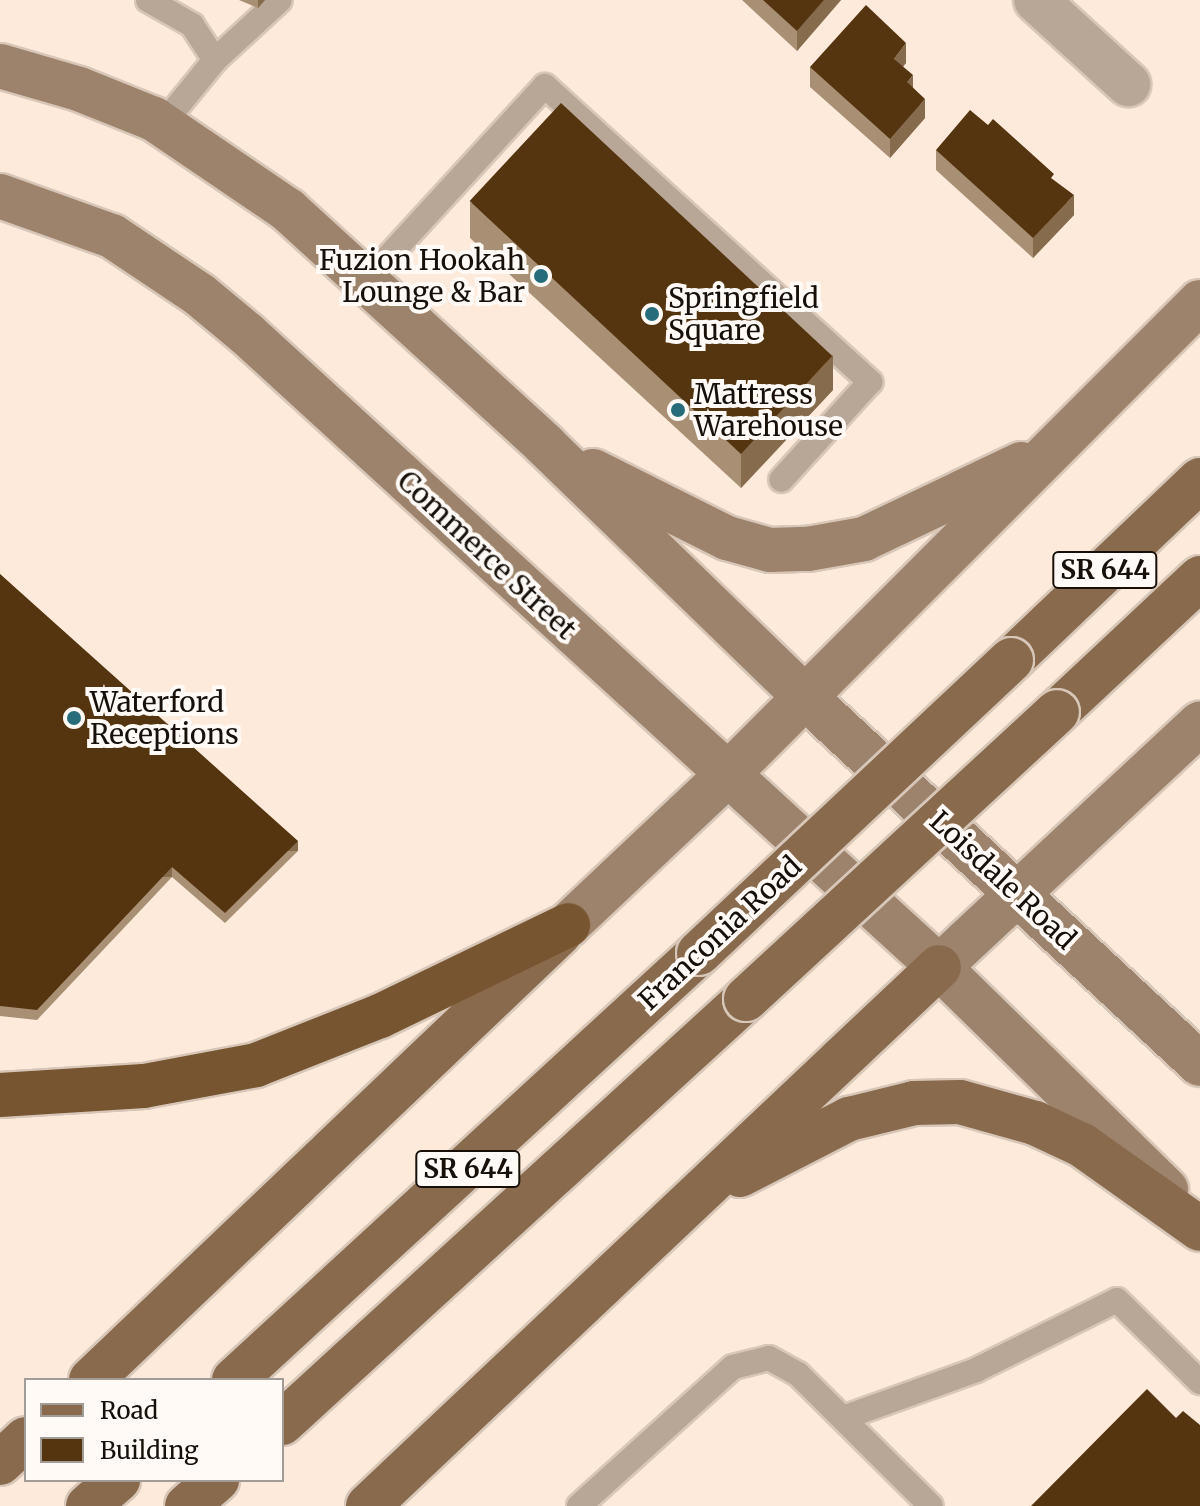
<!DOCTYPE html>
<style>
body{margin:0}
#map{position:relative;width:1200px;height:1506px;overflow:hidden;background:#fdeada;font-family:Merriweather,serif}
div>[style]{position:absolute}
.roads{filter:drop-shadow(2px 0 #d8c7b8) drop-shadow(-2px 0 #d8c7b8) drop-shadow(0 2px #d8c7b8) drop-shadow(0 -2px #d8c7b8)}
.service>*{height:24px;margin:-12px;padding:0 12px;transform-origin:12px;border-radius:12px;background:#b8a696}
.minor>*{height:44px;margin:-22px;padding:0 22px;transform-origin:22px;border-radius:22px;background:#b8a696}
.secondary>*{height:44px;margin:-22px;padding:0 22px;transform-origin:22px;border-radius:22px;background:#9d836b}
.primary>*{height:44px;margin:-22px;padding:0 22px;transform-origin:22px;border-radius:22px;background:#896a4d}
.motorway>*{height:44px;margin:-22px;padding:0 22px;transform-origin:22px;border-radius:22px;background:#785531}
.bridges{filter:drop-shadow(2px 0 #d8c7b8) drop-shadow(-2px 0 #d8c7b8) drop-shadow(0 2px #d8c7b8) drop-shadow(0 -2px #d8c7b8)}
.primary-bridge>*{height:44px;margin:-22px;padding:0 22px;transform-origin:22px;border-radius:22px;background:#896a4d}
.wall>*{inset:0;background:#a99075}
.shaded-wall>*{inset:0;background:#876b4d;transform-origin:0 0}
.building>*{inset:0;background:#553510;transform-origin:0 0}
.dots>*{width:22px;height:22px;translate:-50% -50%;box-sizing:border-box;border:4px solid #fffaf6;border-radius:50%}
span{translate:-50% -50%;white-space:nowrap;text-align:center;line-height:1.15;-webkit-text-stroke:8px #fffaf6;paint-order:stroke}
.shield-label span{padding:2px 6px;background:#fffaf6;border:2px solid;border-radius:6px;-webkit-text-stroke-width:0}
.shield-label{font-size:26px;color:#170f08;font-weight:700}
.poi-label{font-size:28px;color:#170f08}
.right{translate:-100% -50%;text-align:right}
.left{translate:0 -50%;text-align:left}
.street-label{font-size:28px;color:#170f08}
.legend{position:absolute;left:24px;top:1378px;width:260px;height:104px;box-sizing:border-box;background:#fffaf6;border:2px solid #a29c97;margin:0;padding:10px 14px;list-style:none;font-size:24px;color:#170f08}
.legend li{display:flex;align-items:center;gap:16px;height:40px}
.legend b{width:40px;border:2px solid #a29c97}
</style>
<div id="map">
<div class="roads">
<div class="service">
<div style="left:148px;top:0;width:51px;rotate:29.6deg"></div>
<div style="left:192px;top:25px;width:42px;rotate:56.7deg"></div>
<div style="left:163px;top:124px;width:82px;rotate:-50.9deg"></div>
<div style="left:215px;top:60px;width:88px;rotate:-42.7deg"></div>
<div style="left:367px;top:280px;width:263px;rotate:-47.5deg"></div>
<div style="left:545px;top:86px;width:440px;rotate:42.3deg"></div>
<div style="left:870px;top:382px;width:132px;rotate:132.2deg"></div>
<div style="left:843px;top:1418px;width:141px;rotate:-19.8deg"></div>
<div style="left:976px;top:1370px;width:157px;rotate:-26.4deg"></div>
<div style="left:1117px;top:1300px;width:117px;rotate:44.7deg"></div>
<div style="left:579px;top:1506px;width:207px;rotate:-42.1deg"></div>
<div style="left:733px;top:1367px;width:37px;rotate:-14deg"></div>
<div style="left:769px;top:1358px;width:33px;rotate:29deg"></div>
<div style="left:798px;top:1374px;width:187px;rotate:44.8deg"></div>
</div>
<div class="minor">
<div style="left:1036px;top:0;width:125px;rotate:42.4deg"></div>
</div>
<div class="secondary">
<div style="left:0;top:66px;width:82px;rotate:16.2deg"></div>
<div style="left:79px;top:89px;width:81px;rotate:21.8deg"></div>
<div style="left:154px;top:119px;width:162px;rotate:34.2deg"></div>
<div style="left:288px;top:210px;width:348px;rotate:42.4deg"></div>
<div style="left:545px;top:445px;width:362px;rotate:44.1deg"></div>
<div style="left:805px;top:697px;width:539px;rotate:42.9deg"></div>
<div style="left:0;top:196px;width:119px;rotate:19.7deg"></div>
<div style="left:112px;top:236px;width:106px;rotate:33.8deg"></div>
<div style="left:200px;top:295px;width:61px;rotate:39.7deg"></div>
<div style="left:247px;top:334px;width:938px;rotate:42.45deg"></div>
<div style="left:939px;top:967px;width:318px;rotate:44.4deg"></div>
<div style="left:593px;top:471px;width:150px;rotate:26.6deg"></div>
<div style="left:727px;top:538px;width:45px;rotate:15.6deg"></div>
<div style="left:770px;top:550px;width:38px;rotate:-2deg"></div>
<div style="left:808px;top:549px;width:57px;rotate:-10.1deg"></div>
<div style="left:864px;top:539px;width:174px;rotate:-25.5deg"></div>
<div style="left:568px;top:925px;width:219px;rotate:-43.3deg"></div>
<div style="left:727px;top:775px;width:669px;rotate:-45deg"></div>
<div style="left:939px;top:967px;width:357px;rotate:-43deg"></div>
</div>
<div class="primary">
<div style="left:1011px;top:660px;width:261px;rotate:-43.6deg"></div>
<div style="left:1057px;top:712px;width:196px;rotate:-43.1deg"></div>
<div style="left:740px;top:1175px;width:123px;rotate:-27.2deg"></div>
<div style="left:849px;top:1119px;width:67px;rotate:-13.8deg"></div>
<div style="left:914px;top:1103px;width:46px;rotate:-1.2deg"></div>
<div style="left:960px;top:1102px;width:78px;rotate:15.6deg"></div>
<div style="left:1035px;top:1123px;width:52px;rotate:25.1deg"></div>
<div style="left:1082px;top:1145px;width:145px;rotate:35.4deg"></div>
<div style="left:91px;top:1380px;width:648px;rotate:-43.62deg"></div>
<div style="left:234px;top:1380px;width:631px;rotate:-42.56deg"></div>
<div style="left:282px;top:1423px;width:629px;rotate:-42.42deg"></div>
<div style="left:0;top:1463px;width:35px;rotate:-43deg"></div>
<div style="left:88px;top:1506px;width:40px;rotate:-41deg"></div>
<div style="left:187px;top:1506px;width:40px;rotate:-41deg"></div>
<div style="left:368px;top:1506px;width:785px;rotate:-43.35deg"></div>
</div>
<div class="motorway">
<div style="left:0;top:1095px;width:144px;rotate:-3.6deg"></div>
<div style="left:144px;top:1086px;width:114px;rotate:-10.6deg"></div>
<div style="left:256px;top:1065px;width:133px;rotate:-21.6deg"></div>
<div style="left:380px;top:1016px;width:209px;rotate:-25.8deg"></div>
</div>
</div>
<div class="bridges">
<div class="primary-bridge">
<div style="left:699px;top:953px;width:428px;rotate:-43.2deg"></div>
<div style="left:746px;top:999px;width:423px;rotate:-42.7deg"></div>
</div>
</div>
<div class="wall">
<div style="clip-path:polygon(239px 0,265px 0,258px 8px)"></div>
<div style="clip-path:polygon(742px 0,841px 0,797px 51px)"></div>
<div style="clip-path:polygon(906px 63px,903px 66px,913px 88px,925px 118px,890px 158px,810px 87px,810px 67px)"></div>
<div style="clip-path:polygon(936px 150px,1054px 180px,1074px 215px,1033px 258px,936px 170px)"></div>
<div style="clip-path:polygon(470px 202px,833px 390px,741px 488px,470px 238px)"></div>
<div style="clip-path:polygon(0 574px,298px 851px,225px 923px,172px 877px,37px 1020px,0 1016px)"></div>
</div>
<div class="shaded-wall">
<div style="clip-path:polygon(258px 0,265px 0,258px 8px)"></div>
<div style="clip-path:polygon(824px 0,841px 0,797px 51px,797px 31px)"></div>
<div style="clip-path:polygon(906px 43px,906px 63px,894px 78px,894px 59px)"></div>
<div style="clip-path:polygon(913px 75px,913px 95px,907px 82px)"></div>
<div style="clip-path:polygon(925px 99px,925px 118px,890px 158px,890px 139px)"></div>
<div style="clip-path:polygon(1074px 195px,1074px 215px,1033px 258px,1033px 238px)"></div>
<div style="clip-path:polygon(833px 355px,833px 390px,741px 488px,741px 453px)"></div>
<div style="left:298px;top:841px;width:10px;height:103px;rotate:90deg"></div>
<div style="left:172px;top:867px;width:10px;height:197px;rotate:90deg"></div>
</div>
<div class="building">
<div style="clip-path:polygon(763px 0,824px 0,797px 31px)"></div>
<div style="clip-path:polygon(866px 5px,906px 43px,894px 59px,913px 75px,907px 82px,925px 99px,890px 139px,810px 67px)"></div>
<div style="left:561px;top:103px;width:371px;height:134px;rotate:43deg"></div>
<div style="clip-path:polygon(970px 110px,988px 125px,993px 119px,1054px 174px,1051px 178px,1074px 195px,1033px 238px,936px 150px)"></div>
<div style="clip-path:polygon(0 574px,298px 841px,225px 913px,172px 867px,37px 1010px,0 1006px)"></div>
<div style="clip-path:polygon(1147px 1389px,1176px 1418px,1183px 1411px,1200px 1425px,1200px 1506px,1031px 1506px)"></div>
</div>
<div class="dots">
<div style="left:541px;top:276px;background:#266c7b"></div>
<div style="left:652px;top:314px;background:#266c7b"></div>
<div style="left:678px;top:410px;background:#266c7b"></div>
<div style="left:74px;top:718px;background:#266c7b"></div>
</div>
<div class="shield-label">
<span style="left:1105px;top:570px">SR 644</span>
<span style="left:468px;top:1169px">SR 644</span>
</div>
<div class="poi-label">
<span class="right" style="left:525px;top:276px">Fuzion Hookah<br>Lounge &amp; Bar</span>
<span class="left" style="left:668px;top:314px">Springfield<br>Square</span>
<span class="left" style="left:694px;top:410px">Mattress<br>Warehouse</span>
<span class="left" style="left:90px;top:718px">Waterford<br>Receptions</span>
</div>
<div class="street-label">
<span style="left:487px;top:555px;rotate:43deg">Commerce Street</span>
<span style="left:1003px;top:880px;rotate:43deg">Loisdale Road</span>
<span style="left:720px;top:933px;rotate:-43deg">Franconia Road</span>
</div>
<ul class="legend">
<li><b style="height:10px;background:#896a4d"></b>Road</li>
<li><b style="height:22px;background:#553510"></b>Building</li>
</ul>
</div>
